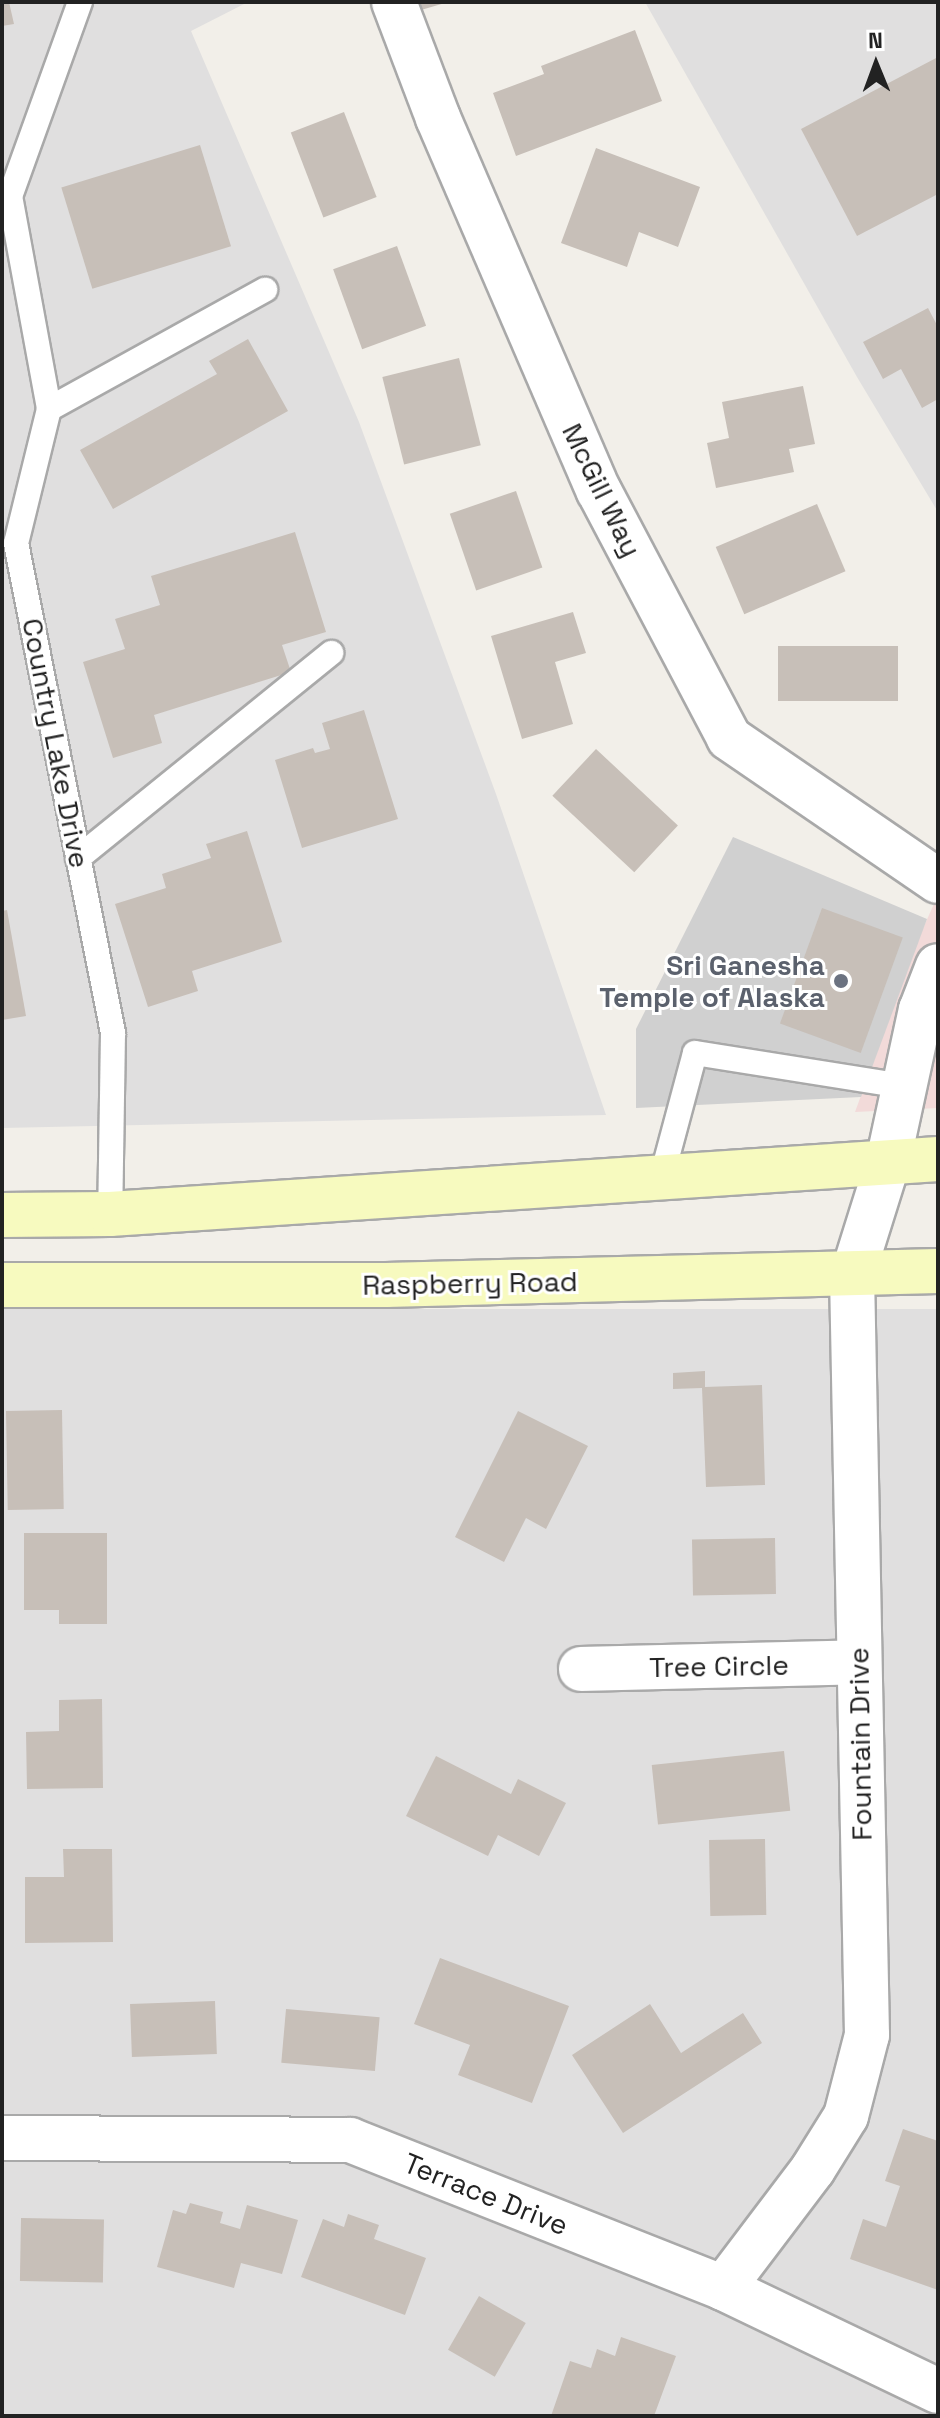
<!DOCTYPE html>
<style>
body{margin:0}
#map{position:relative;width:940px;height:2418px;overflow:hidden;background:#f2efe9;font-family:"Space Grotesk",sans-serif}
div>[style]{position:absolute}
.residential>*{inset:0;background:#e0dfdf;transform-origin:0 0}
.commercial>*{inset:0;background:#f2dad9}
.religious>*{inset:0;background:#d0d0d0}
.building>*{inset:0;background:#c7bfb8;transform-origin:0 0}
.roads{filter:drop-shadow(2px 0 #a9a9a9) drop-shadow(-2px 0 #a9a9a9) drop-shadow(0 2px #a9a9a9) drop-shadow(0 -2px #a9a9a9)}
.service>*{height:24px;margin:-12px;padding:0 12px;transform-origin:12px;border-radius:12px;background:#fff}
.minor>*{height:44px;margin:-22px;padding:0 22px;transform-origin:22px;border-radius:22px;background:#fff}
.secondary>*{height:44px;margin:-22px;padding:0 22px;transform-origin:22px;border-radius:22px;background:#f7fabf}
.dots>*{width:22px;height:22px;translate:-50% -50%;box-sizing:border-box;border:4px solid #fff;border-radius:50%}
span{translate:-50% -50%;white-space:nowrap;text-align:center;line-height:1.15;-webkit-text-stroke:6px #fff;paint-order:stroke}
.street-label{font-size:28px;color:#222}
.worship-label{font-size:28px;color:#5b616d;font-weight:700}
.right{translate:-100% -50%;text-align:right}
.frame{position:absolute;inset:0;border:4px solid #222;pointer-events:none}
.north{position:absolute;left:836px;top:24px;width:80px;height:80px;-webkit-text-stroke:6px #fff;paint-order:stroke;rotate:359deg;font-size:22px;font-weight:700;line-height:32px;text-align:center;color:#222}
.north::after{content:'';display:block;margin:auto;width:28px;height:36px;background:#222;clip-path:polygon(50% 0,100% 100%,50% 72%,0 100%)}
</style>
<div id="map">
<div class="residential">
<div style="clip-path:polygon(2px 2px,248px 2px,191px 31px,359px 422px,496px 794px,606px 1115px,2px 1128px)"></div>
<div style="clip-path:polygon(645px 2px,938px 2px,938px 512px,857px 377px)"></div>
<div style="left:938px;top:1309px;width:1107px;height:936px;rotate:90deg"></div>
</div>
<div class="commercial">
<div style="clip-path:polygon(938px 895px,938px 1108px,855px 1112px,920px 935px)"></div>
</div>
<div class="religious">
<div style="clip-path:polygon(733px 837px,927px 919px,861px 1097px,636px 1108px,636px 1029px)"></div>
</div>
<div class="building">
<div style="clip-path:polygon(2px 2px,9px 2px,14px 24px,2px 26px)"></div>
<div style="clip-path:polygon(417px 2px,445px 2px,445px 3px,421px 10px)"></div>
<div style="clip-path:polygon(635px 30px,662px 101px,516px 156px,493px 93px,544px 74px,541px 66px)"></div>
<div style="clip-path:polygon(938px 57px,938px 194px,857px 236px,801px 129px)"></div>
<div style="left:344px;top:112px;width:91px;height:57px;rotate:69deg"></div>
<div style="left:200px;top:145px;width:106px;height:145px;rotate:73deg"></div>
<div style="clip-path:polygon(596px 148px,700px 187px,678px 247px,639px 232px,627px 267px,561px 243px)"></div>
<div style="left:397px;top:246px;width:85px;height:68px;rotate:70deg"></div>
<div style="clip-path:polygon(928px 308px,938px 327px,938px 399px,922px 408px,901px 369px,883px 379px,863px 342px)"></div>
<div style="clip-path:polygon(248px 339px,288px 411px,113px 509px,80px 450px,217px 374px,209px 361px)"></div>
<div style="left:459px;top:358px;width:90px;height:79px;rotate:76deg"></div>
<div style="clip-path:polygon(803px 386px,815px 444px,789px 449px,794px 472px,716px 488px,707px 443px,729px 438px,722px 402px)"></div>
<div style="left:516px;top:491px;width:81px;height:70px;rotate:71deg"></div>
<div style="left:817px;top:504px;width:73px;height:110px;rotate:67deg"></div>
<div style="clip-path:polygon(295px 532px,326px 632px,282px 645px,291px 672px,154px 715px,162px 743px,113px 758px,83px 662px,125px 649px,115px 619px,160px 605px,151px 576px)"></div>
<div style="clip-path:polygon(573px 612px,586px 653px,555px 662px,573px 724px,522px 739px,491px 636px)"></div>
<div style="left:778px;top:646px;width:120px;height:55px"></div>
<div style="clip-path:polygon(364px 710px,398px 819px,302px 848px,275px 760px,313px 748px,315px 753px,330px 749px,322px 723px)"></div>
<div style="left:596px;top:749px;width:112px;height:64px;rotate:43deg"></div>
<div style="clip-path:polygon(247px 831px,282px 942px,192px 971px,198px 991px,148px 1007px,115px 904px,166px 888px,162px 874px,211px 858px,206px 844px)"></div>
<div style="left:822px;top:908px;width:86px;height:123px;rotate:20deg"></div>
<div style="clip-path:polygon(7px 910px,26px 1016px,2px 1020px,2px 911px)"></div>
<div style="clip-path:polygon(705px 1371px,705px 1387px,762px 1385px,765px 1485px,706px 1487px,702px 1388px,673px 1389px,673px 1373px)"></div>
<div style="left:62px;top:1410px;width:99px;height:56px;rotate:89deg"></div>
<div style="clip-path:polygon(518px 1411px,588px 1446px,546px 1529px,526px 1518px,504px 1562px,455px 1537px)"></div>
<div style="clip-path:polygon(24px 1533px,107px 1533px,107px 1624px,59px 1624px,59px 1610px,24px 1610px)"></div>
<div style="left:775px;top:1538px;width:56px;height:83px;rotate:89deg"></div>
<div style="clip-path:polygon(102px 1699px,103px 1788px,27px 1789px,26px 1732px,59px 1731px,59px 1700px)"></div>
<div style="left:784px;top:1751px;width:60px;height:133px;rotate:84deg"></div>
<div style="clip-path:polygon(436px 1756px,511px 1794px,518px 1779px,566px 1803px,539px 1856px,498px 1835px,488px 1856px,406px 1816px)"></div>
<div style="left:765px;top:1839px;width:76px;height:56px;rotate:89deg"></div>
<div style="clip-path:polygon(63px 1849px,112px 1849px,113px 1942px,25px 1943px,25px 1877px,64px 1877px)"></div>
<div style="clip-path:polygon(440px 1958px,569px 2006px,532px 2103px,458px 2075px,470px 2045px,414px 2024px)"></div>
<div style="left:215px;top:2001px;width:53px;height:85px;rotate:88deg"></div>
<div style="clip-path:polygon(650px 2004px,681px 2053px,743px 2013px,762px 2043px,623px 2133px,572px 2055px)"></div>
<div style="left:286px;top:2009px;width:94px;height:54px;rotate:5deg"></div>
<div style="clip-path:polygon(903px 2129px,938px 2141px,938px 2290px,850px 2259px,863px 2219px,886px 2227px,900px 2186px,885px 2181px)"></div>
<div style="clip-path:polygon(190px 2203px,223px 2212px,220px 2223px,240px 2229px,247px 2205px,298px 2220px,282px 2274px,241px 2263px,234px 2288px,157px 2267px,173px 2210px,186px 2214px)"></div>
<div style="clip-path:polygon(348px 2214px,379px 2225px,374px 2239px,426px 2258px,405px 2315px,301px 2277px,323px 2219px,344px 2227px)"></div>
<div style="left:21px;top:2218px;width:83px;height:63px;rotate:1deg"></div>
<div style="left:479px;top:2296px;width:54px;height:62px;rotate:30deg"></div>
<div style="clip-path:polygon(621px 2337px,676px 2356px,654px 2416px,551px 2416px,570px 2361px,591px 2368px,597px 2349px,615px 2356px)"></div>
</div>
<div class="roads">
<div class="service">
<div style="left:80px;top:2px;width:206px;rotate:109.8deg"></div>
<div style="left:10px;top:196px;width:217px;rotate:79.6deg"></div>
<div style="left:49px;top:409px;width:138px;rotate:103.8deg"></div>
<div style="left:16px;top:543px;width:500px;rotate:78.8deg"></div>
<div style="left:113px;top:1033px;width:181px;rotate:90.9deg"></div>
<div style="left:49px;top:409px;width:247px;rotate:-28.9deg"></div>
<div style="left:78px;top:858px;width:326px;rotate:-39deg"></div>
<div style="left:662px;top:1176px;width:127px;rotate:-75deg"></div>
<div style="left:695px;top:1053px;width:212px;rotate:9deg"></div>
</div>
<div class="minor">
<div style="left:394px;top:2px;width:124px;rotate:69.2deg"></div>
<div style="left:438px;top:118px;width:406px;rotate:66.7deg"></div>
<div style="left:599px;top:491px;width:279px;rotate:62.2deg"></div>
<div style="left:729px;top:738px;width:253px;rotate:34.4deg"></div>
<div style="left:581px;top:1669px;width:277px;rotate:-1.4deg"></div>
<div style="left:2px;top:2138px;width:348px;rotate:0.3deg"></div>
<div style="left:350px;top:2140px;width:401px;rotate:21.6deg"></div>
<div style="left:723px;top:2288px;width:238px;rotate:25.6deg"></div>
<div style="left:723px;top:2288px;width:149px;rotate:-52.9deg"></div>
<div style="left:813px;top:2169px;width:62px;rotate:-58.1deg"></div>
<div style="left:846px;top:2116px;width:84px;rotate:-75.5deg"></div>
<div style="left:867px;top:2035px;width:758px;rotate:-91.13deg"></div>
<div style="left:852px;top:1277px;width:121px;rotate:-72.6deg"></div>
<div style="left:888px;top:1162px;width:156px;rotate:-77.8deg"></div>
<div style="left:921px;top:1010px;width:47px;rotate:-68.9deg"></div>
</div>
<div class="secondary">
<div style="left:2px;top:1215px;width:108px;rotate:-0.5deg"></div>
<div style="left:110px;top:1214px;width:830px;rotate:-3.8deg"></div>
<div style="left:2px;top:1285px;width:384px"></div>
<div style="left:386px;top:1285px;width:552px;rotate:-1.45deg"></div>
</div>
</div>
<div class="dots">
<div style="left:841px;top:981px;background:#6b7280"></div>
</div>
<div class="street-label">
<span style="left:602px;top:490px;rotate:64deg">McGill Way</span>
<span style="left:56px;top:743px;rotate:79deg">Country Lake Drive</span>
<span style="left:470px;top:1283px;rotate:-1deg">Raspberry Road</span>
<span style="left:719px;top:1666px;rotate:-1deg">Tree Circle</span>
<span style="left:860px;top:1744px;rotate:-91deg">Fountain Drive</span>
<span style="left:486px;top:2194px;rotate:22deg">Terrace Drive</span>
</div>
<div class="worship-label">
<span class="right" style="left:825px;top:981px">Sri Ganesha<br>Temple of Alaska</span>
</div>
<div class="frame"></div>
<div class="north">N</div>
</div>
